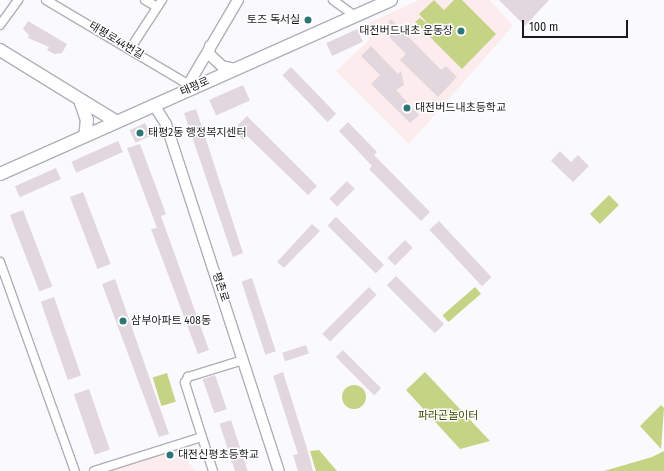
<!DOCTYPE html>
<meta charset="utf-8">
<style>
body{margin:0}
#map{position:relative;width:664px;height:471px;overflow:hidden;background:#fafafe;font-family:"Fira Sans Condensed","Noto Sans KR",sans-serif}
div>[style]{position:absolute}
.education>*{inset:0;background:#fdeced}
.green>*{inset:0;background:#c5d384;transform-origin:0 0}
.round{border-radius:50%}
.building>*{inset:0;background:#e1d7dc;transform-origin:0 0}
.roads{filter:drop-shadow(1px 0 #afafb8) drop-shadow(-1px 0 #afafb8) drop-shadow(0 1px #afafb8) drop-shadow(0 -1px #afafb8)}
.minor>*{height:8px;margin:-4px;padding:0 4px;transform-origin:4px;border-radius:4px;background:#fff}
.tertiary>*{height:10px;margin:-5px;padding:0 5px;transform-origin:5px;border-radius:5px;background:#fff}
.secondary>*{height:12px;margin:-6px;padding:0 6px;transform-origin:6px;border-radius:6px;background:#fff}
.dots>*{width:11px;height:11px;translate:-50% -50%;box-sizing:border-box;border:2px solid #fff;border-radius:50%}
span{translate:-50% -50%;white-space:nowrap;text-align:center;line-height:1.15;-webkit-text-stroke:3px #fff;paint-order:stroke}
.poi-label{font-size:11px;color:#191a1d}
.right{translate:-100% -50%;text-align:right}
.left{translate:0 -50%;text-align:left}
.street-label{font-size:11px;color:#191a1d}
.park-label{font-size:11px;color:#444b05}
.scale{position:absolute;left:522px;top:20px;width:106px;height:18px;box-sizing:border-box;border:2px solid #191a1d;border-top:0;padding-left:5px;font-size:12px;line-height:14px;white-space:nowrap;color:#191a1d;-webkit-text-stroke:3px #fff;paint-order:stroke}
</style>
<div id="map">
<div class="education">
<div style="clip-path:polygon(419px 0,490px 0,513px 26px,409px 144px,336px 71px,369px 40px,362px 26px)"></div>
<div style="clip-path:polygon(177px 449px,196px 471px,108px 471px)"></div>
</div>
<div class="green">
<div style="clip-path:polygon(434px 0,444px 10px,454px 0,462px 0,496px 34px,462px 69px,415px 22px,420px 18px,429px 25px,419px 14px)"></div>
<div style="left:609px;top:195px;width:14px;height:27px;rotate:45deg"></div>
<div style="left:475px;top:287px;width:9px;height:43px;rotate:49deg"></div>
<div style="clip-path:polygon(425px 372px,490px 441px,460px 449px,406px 390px)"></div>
<div style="left:167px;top:373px;width:30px;height:15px;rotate:73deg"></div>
<div class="round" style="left:342px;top:385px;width:24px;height:24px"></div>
<div style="clip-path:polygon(661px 405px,664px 408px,661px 449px,640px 426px)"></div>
<div style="clip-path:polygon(319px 450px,337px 471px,316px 471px,310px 451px)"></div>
<div style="clip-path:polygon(664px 451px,664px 471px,604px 471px,652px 457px)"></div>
</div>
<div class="building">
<div style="clip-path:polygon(499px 0,549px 0,525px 26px)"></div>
<div style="clip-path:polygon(391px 19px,441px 70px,446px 66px,457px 77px,438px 97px,400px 60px,406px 54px,384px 32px,378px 35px)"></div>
<div style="clip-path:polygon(28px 21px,67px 44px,62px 53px,54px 54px,47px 50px,49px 47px,28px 38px,29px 35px,23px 29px)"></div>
<div style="left:357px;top:29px;width:14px;height:34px;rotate:65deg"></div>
<div style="clip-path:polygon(371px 46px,398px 74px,401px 71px,404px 85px,396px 90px,419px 115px,410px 123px,371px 84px,380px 75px,361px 56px)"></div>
<div style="left:291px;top:67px;width:65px;height:12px;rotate:46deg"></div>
<div style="left:243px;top:85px;width:17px;height:37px;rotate:66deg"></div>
<div style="clip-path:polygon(196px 109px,243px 253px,233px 257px,184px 113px)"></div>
<div style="clip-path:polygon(247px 116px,317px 186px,308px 195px,247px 136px,243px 140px,233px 130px)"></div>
<div style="clip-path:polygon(348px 122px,377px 152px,374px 155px,430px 212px,421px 221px,369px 169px,372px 166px,339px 131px)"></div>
<div style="left:145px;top:123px;width:14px;height:17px;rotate:65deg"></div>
<div style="left:118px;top:141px;width:12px;height:51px;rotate:66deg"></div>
<div style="clip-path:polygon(140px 144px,166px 214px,161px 216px,209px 350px,198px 354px,151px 229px,157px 228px,127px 148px)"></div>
<div style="clip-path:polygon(560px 151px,571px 162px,578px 155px,589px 166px,573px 182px,551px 161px)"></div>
<div style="left:56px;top:168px;width:12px;height:45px;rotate:66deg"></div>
<div style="left:347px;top:181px;width:11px;height:25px;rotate:45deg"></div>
<div style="left:83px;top:192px;width:77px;height:14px;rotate:69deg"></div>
<div style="left:23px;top:210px;width:82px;height:14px;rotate:69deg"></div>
<div style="left:336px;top:217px;width:68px;height:12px;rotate:45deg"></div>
<div style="left:439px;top:221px;width:77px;height:13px;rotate:47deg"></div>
<div style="clip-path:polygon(312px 224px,320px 231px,284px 268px,277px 262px)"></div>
<div style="left:405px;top:240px;width:11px;height:25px;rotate:45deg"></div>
<div style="left:396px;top:276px;width:68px;height:13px;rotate:45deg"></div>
<div style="left:252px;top:278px;width:77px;height:11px;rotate:72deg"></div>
<div style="clip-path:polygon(115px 279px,169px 434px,159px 437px,102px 284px)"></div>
<div style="left:369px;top:287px;width:11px;height:66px;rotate:45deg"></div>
<div style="left:54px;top:297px;width:83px;height:14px;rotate:71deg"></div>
<div style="left:306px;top:345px;width:9px;height:25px;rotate:72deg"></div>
<div style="left:343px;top:350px;width:54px;height:10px;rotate:45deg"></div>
<div style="clip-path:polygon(283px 372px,306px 445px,313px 471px,298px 471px,293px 455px,298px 454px,273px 376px)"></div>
<div style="left:215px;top:375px;width:36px;height:13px;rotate:71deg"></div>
<div style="left:89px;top:389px;width:64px;height:16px;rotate:71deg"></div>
<div style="left:231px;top:420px;width:54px;height:12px;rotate:72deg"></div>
</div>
<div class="roads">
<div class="minor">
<div style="left:46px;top:0;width:163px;rotate:30.7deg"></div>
<div style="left:145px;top:0;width:14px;rotate:30deg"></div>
<div style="left:333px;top:0;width:27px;rotate:36deg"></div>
<div style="left:0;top:25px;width:31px;rotate:-54deg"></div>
<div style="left:130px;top:49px;width:59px;rotate:-56.9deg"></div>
<div style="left:0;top:262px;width:222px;rotate:70.3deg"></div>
<div style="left:202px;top:437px;width:36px;rotate:72deg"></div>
<div style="left:94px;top:471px;width:113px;rotate:-17.5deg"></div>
<div style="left:202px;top:437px;width:57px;rotate:-107.5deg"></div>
<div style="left:185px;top:383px;width:7px;rotate:-63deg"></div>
<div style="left:188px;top:377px;width:58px;rotate:-17.2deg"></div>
</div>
<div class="tertiary">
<div style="left:210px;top:46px;width:8px;rotate:97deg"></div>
<div style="left:209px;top:54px;width:18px;rotate:43deg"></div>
<div style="left:222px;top:66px;width:13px;rotate:13deg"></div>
<div style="left:184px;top:92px;width:107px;rotate:-59.6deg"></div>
<div style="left:154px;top:105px;width:22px;rotate:58deg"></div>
<div style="left:166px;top:124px;width:365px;rotate:72deg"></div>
</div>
<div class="secondary">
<div style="left:0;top:50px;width:137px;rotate:31.6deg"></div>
<div style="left:80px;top:100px;width:21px;rotate:71deg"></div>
<div style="left:87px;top:120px;width:16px;rotate:97deg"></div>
<div style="left:0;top:174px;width:428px;rotate:-24deg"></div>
</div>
</div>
<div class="dots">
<div style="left:308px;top:20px;background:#2c7675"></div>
<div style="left:461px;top:31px;background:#2c7675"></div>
<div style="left:407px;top:108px;background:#2c7675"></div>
<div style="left:140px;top:133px;background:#2c7675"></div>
<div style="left:123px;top:321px;background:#2c7675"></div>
<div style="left:170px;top:455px;background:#2c7675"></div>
</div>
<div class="poi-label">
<span class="right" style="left:300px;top:20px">토즈 독서실</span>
<span class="right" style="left:453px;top:31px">대전버드내초 운동장</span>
<span class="left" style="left:415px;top:108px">대전버드내초등학교</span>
<span class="left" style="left:148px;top:133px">태평2동 행정복지센터</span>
<span class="left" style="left:131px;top:321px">삼부아파트 408동</span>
<span class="left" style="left:178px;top:455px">대전신평초등학교</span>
</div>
<div class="street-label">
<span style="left:116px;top:41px;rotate:31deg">태평로44번길</span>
<span style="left:195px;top:87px;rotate:-24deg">태평로</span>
<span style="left:220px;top:287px;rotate:72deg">평촌로</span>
</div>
<div class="park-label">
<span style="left:448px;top:416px">파라곤놀이터</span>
</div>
<div class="scale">100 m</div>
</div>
